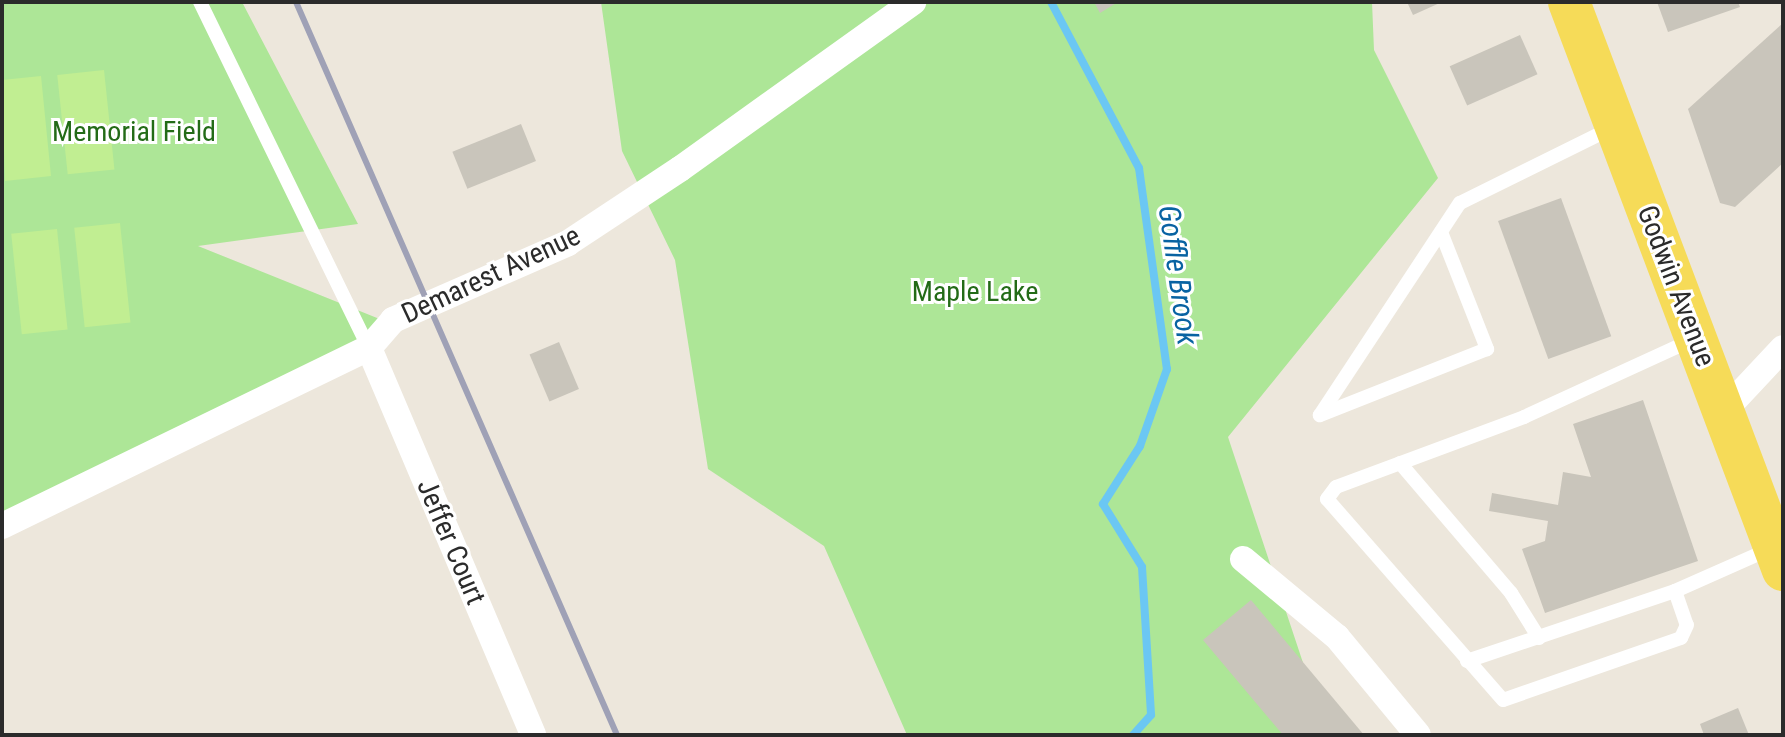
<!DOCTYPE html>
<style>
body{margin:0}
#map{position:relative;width:1785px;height:737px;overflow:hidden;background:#ede7dc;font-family:"Roboto Condensed",sans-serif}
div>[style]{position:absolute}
.green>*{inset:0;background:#ade697}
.pitch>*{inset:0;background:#c1ee92;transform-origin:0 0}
.stream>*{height:8px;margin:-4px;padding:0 4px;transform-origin:4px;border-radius:4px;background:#6bc7f3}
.building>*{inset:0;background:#c9c5bb;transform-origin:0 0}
.service>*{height:14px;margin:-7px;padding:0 7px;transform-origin:7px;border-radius:7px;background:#fff}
.minor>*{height:26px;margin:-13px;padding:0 13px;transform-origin:13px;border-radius:13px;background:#fff}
.primary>*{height:42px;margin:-21px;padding:0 21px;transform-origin:21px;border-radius:21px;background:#f6db58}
.rail>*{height:6px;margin:-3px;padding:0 3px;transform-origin:3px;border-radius:3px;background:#9fa1b6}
span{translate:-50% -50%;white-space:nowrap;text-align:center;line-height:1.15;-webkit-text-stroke:6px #fff;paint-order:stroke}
.park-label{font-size:28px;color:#236b17}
.street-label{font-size:28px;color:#2b2b2b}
.water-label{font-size:30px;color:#0863a2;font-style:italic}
.frame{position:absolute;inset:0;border:4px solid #2b2b2b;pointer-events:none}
</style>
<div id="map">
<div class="green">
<div style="clip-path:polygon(2px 2px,242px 2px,358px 224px,198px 246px,397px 326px,2px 533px)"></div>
<div style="clip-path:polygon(601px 2px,1372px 2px,1374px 50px,1438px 178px,1228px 437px,1327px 735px,907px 735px,824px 546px,708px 469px,675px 260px,622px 151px)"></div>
</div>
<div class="pitch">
<div style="left:104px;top:70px;width:100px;height:47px;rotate:84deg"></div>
<div style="clip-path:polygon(41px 76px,51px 176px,5px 181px,2px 80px)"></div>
<div style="left:120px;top:223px;width:100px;height:46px;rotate:84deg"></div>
<div style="left:57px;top:229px;width:101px;height:46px;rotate:84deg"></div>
</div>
<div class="stream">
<div style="left:1051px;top:2px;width:188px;rotate:62.1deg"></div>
<div style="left:1139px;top:168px;width:203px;rotate:82.1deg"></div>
<div style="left:1167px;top:369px;width:82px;rotate:109.3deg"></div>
<div style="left:1140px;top:446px;width:69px;rotate:122.5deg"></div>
<div style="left:1103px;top:504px;width:74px;rotate:58.2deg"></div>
<div style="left:1142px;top:567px;width:148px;rotate:86.5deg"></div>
<div style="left:1151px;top:715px;width:27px;rotate:132deg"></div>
</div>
<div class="building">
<div style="clip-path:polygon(1094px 2px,1118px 2px,1100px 13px)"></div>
<div style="clip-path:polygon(1407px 2px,1442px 2px,1413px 15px)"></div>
<div style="clip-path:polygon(1657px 2px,1738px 2px,1740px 7px,1668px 32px)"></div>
<div style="clip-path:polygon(1783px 23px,1783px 163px,1735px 207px,1720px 203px,1688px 109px)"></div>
<div style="left:1520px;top:35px;width:43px;height:77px;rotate:66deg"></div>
<div style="left:521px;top:124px;width:40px;height:74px;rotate:68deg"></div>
<div style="left:1561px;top:198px;width:147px;height:67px;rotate:70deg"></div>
<div style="left:559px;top:342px;width:51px;height:32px;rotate:67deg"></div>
<div style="clip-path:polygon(1643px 400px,1698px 561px,1545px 613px,1522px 549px,1545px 541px,1548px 521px,1489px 511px,1492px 493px,1558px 505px,1563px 472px,1591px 477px,1573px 424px)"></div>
<div style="clip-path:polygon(1251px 600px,1364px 735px,1283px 735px,1203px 640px)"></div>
<div style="clip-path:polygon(1738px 708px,1749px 735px,1704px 735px,1700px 724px)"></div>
</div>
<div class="service">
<div style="left:200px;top:2px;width:385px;rotate:64deg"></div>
<div style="left:1441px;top:232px;width:126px;rotate:68.5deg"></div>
<div style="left:1487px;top:349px;width:180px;rotate:158.4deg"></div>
<div style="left:1320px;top:415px;width:254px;rotate:-56.6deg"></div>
<div style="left:1460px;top:203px;width:169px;rotate:-26.3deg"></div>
<div style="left:1400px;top:463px;width:171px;rotate:49.5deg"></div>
<div style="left:1511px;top:593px;width:53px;rotate:58.1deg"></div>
<div style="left:1675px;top:591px;width:36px;rotate:71deg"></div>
<div style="left:1687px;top:625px;width:14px;rotate:115deg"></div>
<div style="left:1681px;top:638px;width:188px;rotate:160.8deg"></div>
<div style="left:1503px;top:700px;width:267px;rotate:-131.2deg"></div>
<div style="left:1327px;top:499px;width:15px;rotate:-53deg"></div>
<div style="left:1336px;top:487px;width:201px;rotate:-20.4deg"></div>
<div style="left:1524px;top:417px;width:185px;rotate:-24.6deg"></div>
<div style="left:1467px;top:661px;width:219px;rotate:-18.6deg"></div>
<div style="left:1675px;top:591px;width:104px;rotate:-23.9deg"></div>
</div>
<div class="minor">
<div style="left:369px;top:348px;width:420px;rotate:67deg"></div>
<div style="left:1724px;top:411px;width:86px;rotate:-46.9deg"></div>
<div style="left:2px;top:526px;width:408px;rotate:-25.9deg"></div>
<div style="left:369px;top:348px;width:37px;rotate:-49deg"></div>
<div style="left:393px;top:320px;width:191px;rotate:-23.7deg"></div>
<div style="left:568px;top:243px;width:134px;rotate:-33.5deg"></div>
<div style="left:680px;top:169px;width:287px;rotate:-35.6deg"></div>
<div style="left:1243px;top:559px;width:122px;rotate:39.7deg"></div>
<div style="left:1337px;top:637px;width:127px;rotate:50.4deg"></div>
</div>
<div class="primary">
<div style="left:1569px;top:2px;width:607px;rotate:69.36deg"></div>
</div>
<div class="rail">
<div style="left:296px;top:2px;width:800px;rotate:66.35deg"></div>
</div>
<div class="park-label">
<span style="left:134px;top:132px">Memorial Field</span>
<span style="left:975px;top:292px">Maple Lake</span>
</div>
<div class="street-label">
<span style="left:491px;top:275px;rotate:-25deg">Demarest Avenue</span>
<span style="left:1676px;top:286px;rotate:69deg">Godwin Avenue</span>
<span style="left:451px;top:542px;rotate:67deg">Jeffer Court</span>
</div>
<div class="water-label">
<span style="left:1178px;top:275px;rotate:82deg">Goffle Brook</span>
</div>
<div class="frame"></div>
</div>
